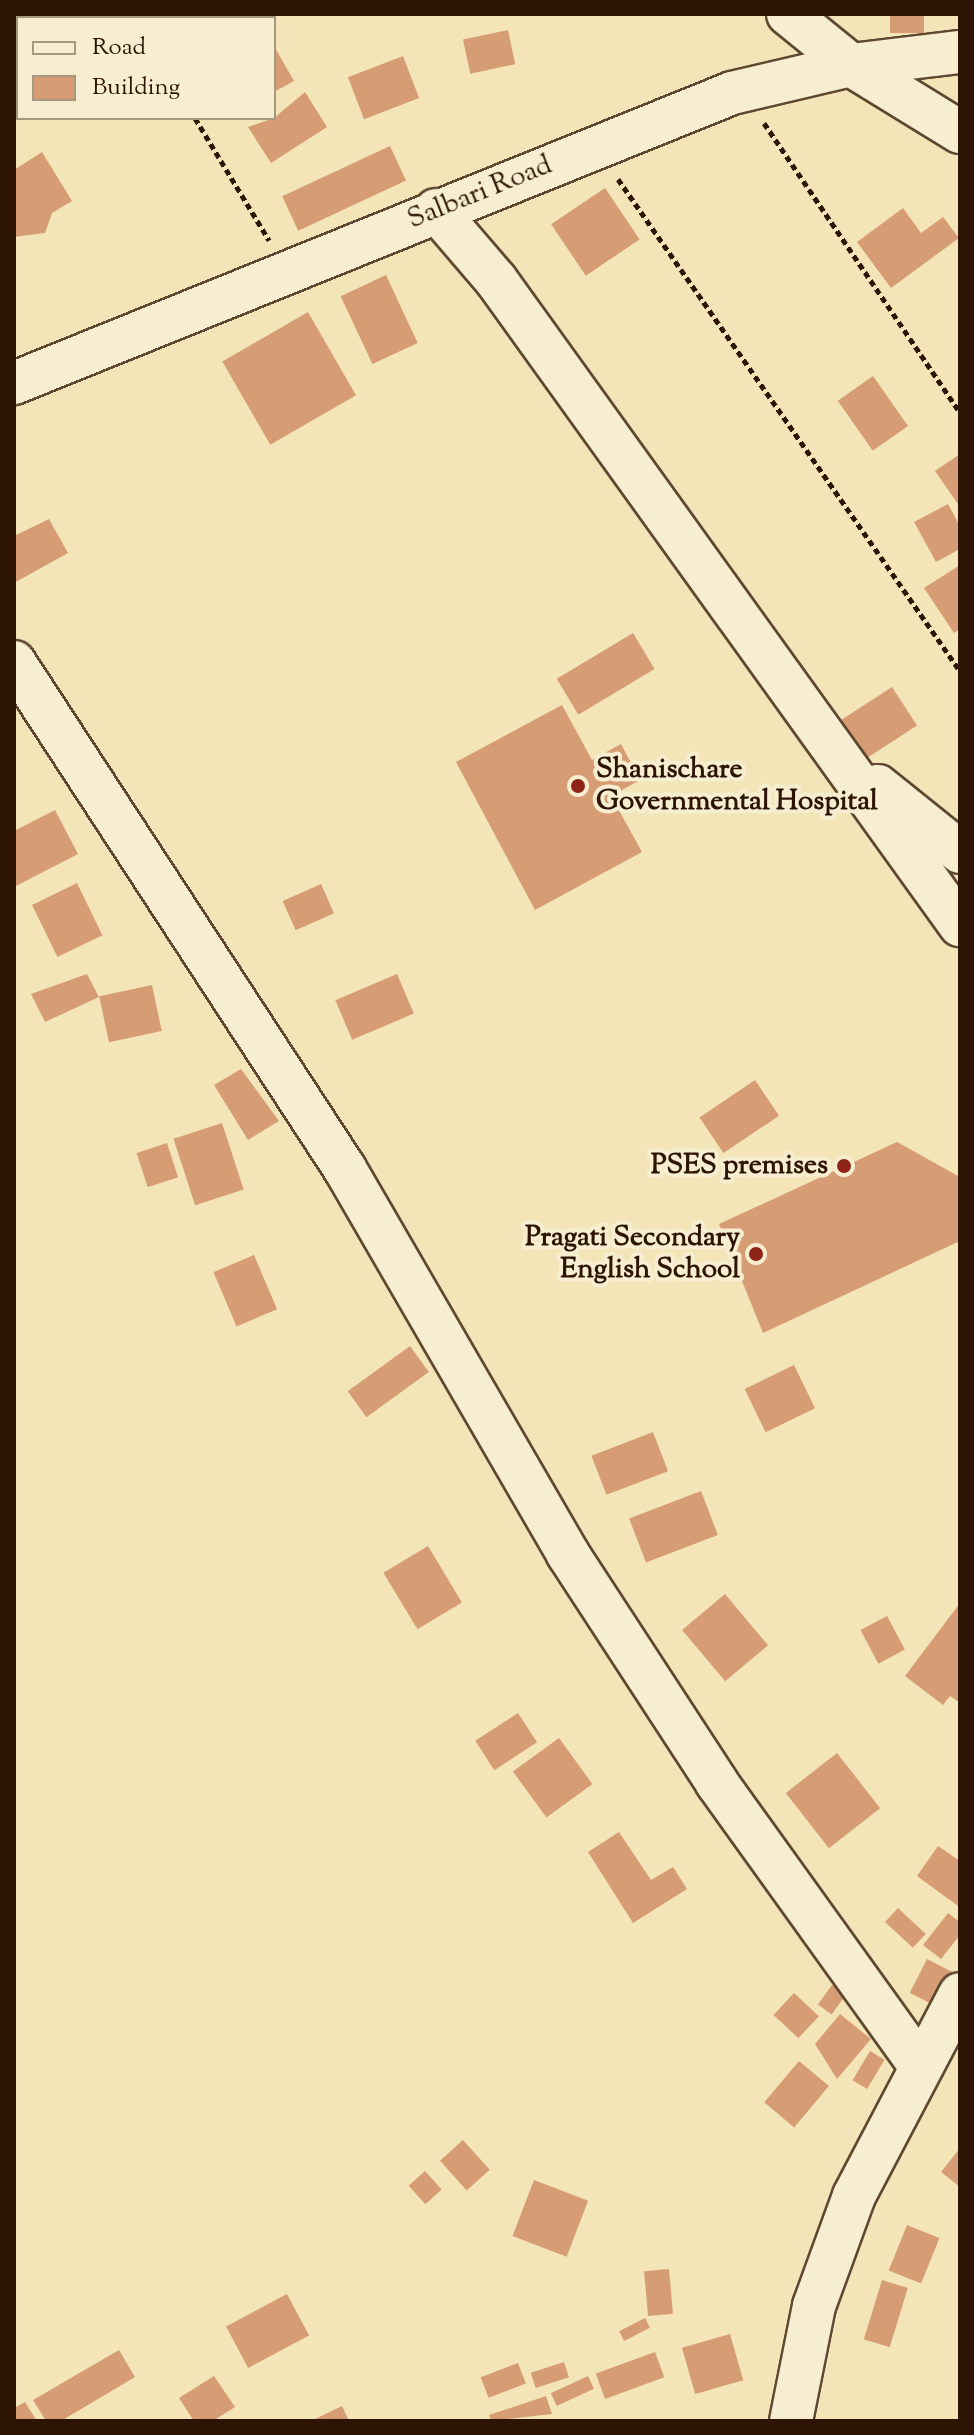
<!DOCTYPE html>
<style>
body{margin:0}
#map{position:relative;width:974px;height:2435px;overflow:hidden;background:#f3e5b8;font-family:"Sorts Mill Goudy",serif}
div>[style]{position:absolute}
.building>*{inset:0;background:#d69d75;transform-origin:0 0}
.path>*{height:5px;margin-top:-2.5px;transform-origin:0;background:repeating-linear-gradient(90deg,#2d1404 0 6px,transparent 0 10px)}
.roads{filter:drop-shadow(2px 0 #5e4831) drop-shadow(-2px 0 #5e4831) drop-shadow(0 2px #5e4831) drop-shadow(0 -2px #5e4831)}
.minor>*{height:42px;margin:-21px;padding:0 21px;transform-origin:21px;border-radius:21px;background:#f7eed1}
.dots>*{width:22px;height:22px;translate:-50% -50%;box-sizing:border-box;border:4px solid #f7eed1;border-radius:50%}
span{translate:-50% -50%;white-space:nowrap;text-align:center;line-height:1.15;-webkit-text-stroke:8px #f7eed1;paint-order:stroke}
.street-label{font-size:28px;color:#2d1404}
.poi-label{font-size:28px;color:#2d1404;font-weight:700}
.left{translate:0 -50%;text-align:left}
.right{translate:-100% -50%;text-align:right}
.frame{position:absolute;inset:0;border:16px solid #2d1404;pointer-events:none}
.legend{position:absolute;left:16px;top:16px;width:260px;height:104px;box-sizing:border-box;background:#f7eed1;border:2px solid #a6977f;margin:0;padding:10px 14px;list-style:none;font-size:24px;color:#2d1404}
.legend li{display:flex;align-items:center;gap:16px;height:40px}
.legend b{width:40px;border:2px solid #a6977f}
</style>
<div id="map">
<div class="building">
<div style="left:890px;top:14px;width:34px;height:19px"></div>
<div style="left:508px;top:30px;width:35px;height:46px;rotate:78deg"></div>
<div style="clip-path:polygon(274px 46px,294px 81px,274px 92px)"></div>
<div style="left:403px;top:56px;width:45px;height:59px;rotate:69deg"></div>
<div style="clip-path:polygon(305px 92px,327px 127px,271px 163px,248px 127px,274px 118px)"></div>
<div style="left:390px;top:146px;width:38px;height:119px;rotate:65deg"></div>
<div style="clip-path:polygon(42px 152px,72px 201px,52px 213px,45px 233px,14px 237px,14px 170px)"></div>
<div style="left:605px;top:188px;width:62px;height:65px;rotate:56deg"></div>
<div style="clip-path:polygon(903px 208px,921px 233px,943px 217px,959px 238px,891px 288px,857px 242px)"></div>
<div style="left:386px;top:275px;width:75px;height:50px;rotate:65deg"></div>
<div style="left:308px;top:312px;width:96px;height:99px;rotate:60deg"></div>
<div style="left:873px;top:376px;width:61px;height:43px;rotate:55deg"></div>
<div style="clip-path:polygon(960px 454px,960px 507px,935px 471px)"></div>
<div style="clip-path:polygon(948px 504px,960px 526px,960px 549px,936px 562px,914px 522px)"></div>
<div style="clip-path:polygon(49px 519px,68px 553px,14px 583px,14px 536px)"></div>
<div style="clip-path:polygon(960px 565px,960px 629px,954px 633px,924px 588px)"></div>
<div style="left:633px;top:633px;width:42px;height:89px;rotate:59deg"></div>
<div style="left:892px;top:687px;width:46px;height:67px;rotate:57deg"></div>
<div style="clip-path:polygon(562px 705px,592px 760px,621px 744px,640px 780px,611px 796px,642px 852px,535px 910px,456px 762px)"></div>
<div style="clip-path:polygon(55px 810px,78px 854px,14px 887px,14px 831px)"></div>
<div style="left:77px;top:883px;width:58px;height:50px;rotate:64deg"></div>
<div style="left:321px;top:884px;width:32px;height:42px;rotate:66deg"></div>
<div style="clip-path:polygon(87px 974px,99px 997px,45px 1022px,31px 994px)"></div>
<div style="left:397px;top:974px;width:43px;height:67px;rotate:67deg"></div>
<div style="left:152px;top:985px;width:47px;height:54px;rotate:78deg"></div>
<div style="clip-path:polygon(241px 1069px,279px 1121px,248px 1140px,214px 1085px)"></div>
<div style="left:755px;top:1080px;width:43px;height:67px;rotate:56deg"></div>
<div style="left:222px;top:1123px;width:70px;height:51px;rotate:72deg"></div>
<div style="clip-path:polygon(897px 1142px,960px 1177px,960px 1241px,763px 1333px,719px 1224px)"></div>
<div style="left:167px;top:1143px;width:36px;height:32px;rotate:72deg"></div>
<div style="left:254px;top:1255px;width:59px;height:44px;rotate:67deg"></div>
<div style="left:410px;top:1346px;width:32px;height:77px;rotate:54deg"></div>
<div style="left:794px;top:1365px;width:48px;height:55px;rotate:64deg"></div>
<div style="left:653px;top:1432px;width:42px;height:66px;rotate:69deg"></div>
<div style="left:701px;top:1491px;width:47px;height:77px;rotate:69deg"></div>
<div style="left:428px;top:1546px;width:66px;height:52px;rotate:59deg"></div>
<div style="left:725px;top:1594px;width:67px;height:56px;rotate:50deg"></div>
<div style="clip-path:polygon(960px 1603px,960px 1703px,950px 1696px,943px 1705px,905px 1676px)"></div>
<div style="left:887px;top:1616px;width:38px;height:30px;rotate:62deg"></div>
<div style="left:518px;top:1713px;width:35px;height:51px;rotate:57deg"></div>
<div style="left:559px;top:1738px;width:57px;height:57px;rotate:54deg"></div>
<div style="left:837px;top:1753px;width:70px;height:65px;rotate:52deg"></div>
<div style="clip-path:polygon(619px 1832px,651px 1880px,673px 1867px,687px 1889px,633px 1923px,588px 1852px)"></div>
<div style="clip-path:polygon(938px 1846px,960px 1861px,958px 1906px,917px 1876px)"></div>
<div style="left:898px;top:1908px;width:38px;height:19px;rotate:43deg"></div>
<div style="clip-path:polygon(948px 1913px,960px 1922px,960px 1935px,941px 1959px,923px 1945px)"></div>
<div style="left:927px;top:1959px;width:28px;height:38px;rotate:27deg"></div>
<div style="left:832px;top:1985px;width:17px;height:24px;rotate:36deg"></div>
<div style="left:794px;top:1993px;width:34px;height:30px;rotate:43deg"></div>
<div style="clip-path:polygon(840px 2014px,871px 2039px,837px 2079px,815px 2044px)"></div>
<div style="left:870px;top:2051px;width:17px;height:34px;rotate:31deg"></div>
<div style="left:799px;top:2061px;width:39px;height:54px;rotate:40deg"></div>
<div style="left:463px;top:2140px;width:40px;height:31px;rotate:48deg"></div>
<div style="clip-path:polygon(960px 2148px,960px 2187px,941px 2172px)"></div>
<div style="left:425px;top:2171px;width:25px;height:22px;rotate:48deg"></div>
<div style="left:534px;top:2180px;width:58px;height:60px;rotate:21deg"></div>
<div style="left:907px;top:2225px;width:35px;height:49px;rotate:22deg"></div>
<div style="left:669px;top:2269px;width:45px;height:25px;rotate:85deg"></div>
<div style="left:882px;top:2280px;width:27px;height:62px;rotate:17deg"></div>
<div style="left:287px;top:2294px;width:47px;height:69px;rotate:62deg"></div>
<div style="left:645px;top:2318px;width:11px;height:29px;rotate:63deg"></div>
<div style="left:730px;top:2334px;width:48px;height:50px;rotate:74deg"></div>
<div style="clip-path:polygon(119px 2350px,135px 2377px,61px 2421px,46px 2421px,33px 2400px)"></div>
<div style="left:655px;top:2352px;width:27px;height:63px;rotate:70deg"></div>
<div style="left:564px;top:2362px;width:16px;height:35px;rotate:72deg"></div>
<div style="left:518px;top:2363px;width:22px;height:40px;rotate:69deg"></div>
<div style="clip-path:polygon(214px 2376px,235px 2407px,213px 2421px,194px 2421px,179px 2398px)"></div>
<div style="left:588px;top:2376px;width:14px;height:41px;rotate:65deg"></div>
<div style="clip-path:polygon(546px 2396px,552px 2414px,491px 2421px,489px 2415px)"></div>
<div style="clip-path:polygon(25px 2402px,37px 2421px,14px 2421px,14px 2408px)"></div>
<div style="clip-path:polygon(342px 2406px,349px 2421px,311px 2421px)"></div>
</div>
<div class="path">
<div style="left:126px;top:14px;width:6px;rotate:45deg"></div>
<div style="left:195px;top:118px;width:143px;rotate:58.8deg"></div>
<div style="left:764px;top:123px;width:350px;rotate:55.9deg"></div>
<div style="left:618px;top:179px;width:599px;rotate:55.2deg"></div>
</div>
<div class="roads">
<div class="minor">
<div style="left:788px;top:14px;width:81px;rotate:39deg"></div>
<div style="left:851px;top:65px;width:128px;rotate:31.6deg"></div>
<div style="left:436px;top:210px;width:92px;rotate:49.4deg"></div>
<div style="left:496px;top:280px;width:795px;rotate:54.27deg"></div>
<div style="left:14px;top:383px;width:774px;rotate:-21.99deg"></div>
<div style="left:732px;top:93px;width:122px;rotate:-13.2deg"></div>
<div style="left:851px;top:65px;width:110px;rotate:-6.8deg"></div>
<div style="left:14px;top:662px;width:605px;rotate:56.86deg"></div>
<div style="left:345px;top:1169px;width:445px;rotate:59.9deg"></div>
<div style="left:568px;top:1554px;width:273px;rotate:56.9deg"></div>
<div style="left:717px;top:1783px;width:348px;rotate:54.3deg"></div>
<div style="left:878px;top:786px;width:105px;rotate:38.8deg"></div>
<div style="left:791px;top:2421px;width:117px;rotate:-78.7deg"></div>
<div style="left:814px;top:2306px;width:117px;rotate:-70deg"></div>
<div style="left:854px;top:2196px;width:228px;rotate:-62.3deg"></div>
</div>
</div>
<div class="dots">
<div style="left:578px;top:786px;background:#8f2418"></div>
<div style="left:844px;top:1166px;background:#8f2418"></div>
<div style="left:756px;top:1254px;background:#8f2418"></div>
</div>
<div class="street-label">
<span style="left:480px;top:193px;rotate:-22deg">Salbari Road</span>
</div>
<div class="poi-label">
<span class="left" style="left:596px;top:786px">Shanischare<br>Governmental Hospital</span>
<span class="right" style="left:828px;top:1166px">PSES premises</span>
<span class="right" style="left:740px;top:1254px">Pragati Secondary<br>English School</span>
</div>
<div class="frame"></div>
<ul class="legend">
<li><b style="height:10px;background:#f7eed1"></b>Road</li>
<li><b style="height:22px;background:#d69d75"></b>Building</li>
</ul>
</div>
